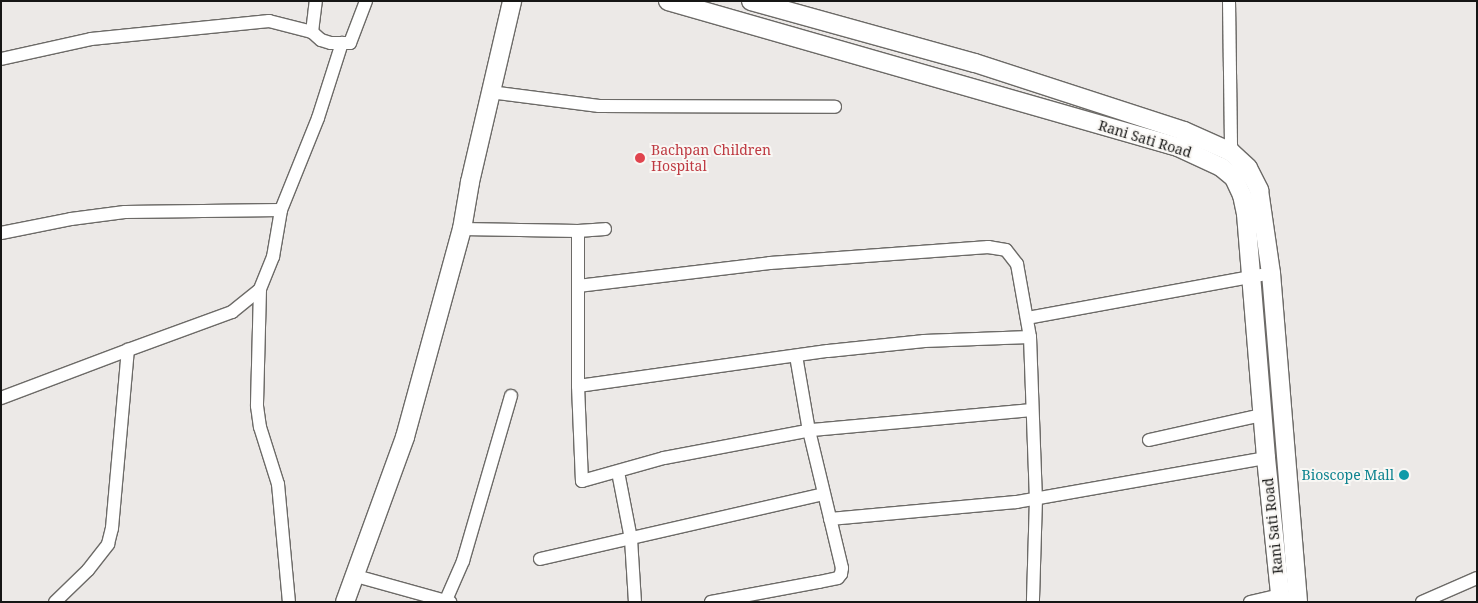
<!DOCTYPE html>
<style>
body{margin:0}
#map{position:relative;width:1478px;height:603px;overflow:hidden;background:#ece9e7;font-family:"Noto Serif",serif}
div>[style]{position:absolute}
.roads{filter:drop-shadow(1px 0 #6c6a67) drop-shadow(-1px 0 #6c6a67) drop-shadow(0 1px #6c6a67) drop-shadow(0 -1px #6c6a67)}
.street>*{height:12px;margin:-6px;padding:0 6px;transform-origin:6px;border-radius:6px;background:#fff}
.secondary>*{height:18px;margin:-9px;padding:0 9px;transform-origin:9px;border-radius:9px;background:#fff}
.dots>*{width:14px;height:14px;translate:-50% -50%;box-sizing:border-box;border:2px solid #f9f7f4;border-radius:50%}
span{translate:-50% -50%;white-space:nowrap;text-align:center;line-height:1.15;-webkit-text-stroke:4px #f9f7f4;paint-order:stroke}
.street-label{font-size:14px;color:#161615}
.health-label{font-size:14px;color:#be3a42}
.left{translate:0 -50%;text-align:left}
.culture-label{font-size:14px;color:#0d838f}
.right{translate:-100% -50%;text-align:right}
.frame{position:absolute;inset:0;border:2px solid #161615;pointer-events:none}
</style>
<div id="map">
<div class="roads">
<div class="street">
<div style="left:1229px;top:1px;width:151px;rotate:89.2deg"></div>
<div style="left:312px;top:32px;width:31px;rotate:-83deg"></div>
<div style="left:1px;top:59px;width:92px;rotate:-12.5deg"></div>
<div style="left:91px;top:39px;width:179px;rotate:-5.8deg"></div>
<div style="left:269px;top:21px;width:44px;rotate:14.3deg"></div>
<div style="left:312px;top:32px;width:12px;rotate:42deg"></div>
<div style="left:321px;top:40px;width:10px;rotate:17deg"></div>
<div style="left:331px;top:43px;width:19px"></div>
<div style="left:350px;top:43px;width:45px;rotate:-69.1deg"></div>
<div style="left:490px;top:92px;width:110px;rotate:7.3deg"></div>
<div style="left:599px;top:106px;width:236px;rotate:0.2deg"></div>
<div style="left:462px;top:229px;width:116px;rotate:1deg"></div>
<div style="left:578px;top:231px;width:27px;rotate:-4deg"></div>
<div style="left:578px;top:231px;width:155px;rotate:90deg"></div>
<div style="left:578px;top:386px;width:95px;rotate:87.6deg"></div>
<div style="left:582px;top:481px;width:85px;rotate:-15.7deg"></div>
<div style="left:664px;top:458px;width:151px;rotate:-10.7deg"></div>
<div style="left:812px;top:430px;width:221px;rotate:-5.2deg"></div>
<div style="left:1px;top:233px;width:71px;rotate:-11.3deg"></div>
<div style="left:71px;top:219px;width:54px;rotate:-7.4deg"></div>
<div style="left:125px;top:212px;width:156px;rotate:-0.7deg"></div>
<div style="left:281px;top:210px;width:99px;rotate:-68.1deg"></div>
<div style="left:318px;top:118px;width:79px;rotate:-72.3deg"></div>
<div style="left:578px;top:286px;width:193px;rotate:-6.8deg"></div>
<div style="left:770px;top:263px;width:219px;rotate:-4.2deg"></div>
<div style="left:988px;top:247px;width:18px;rotate:9deg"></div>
<div style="left:1006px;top:250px;width:18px;rotate:52deg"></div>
<div style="left:1017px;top:264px;width:74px;rotate:79.9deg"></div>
<div style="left:1030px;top:337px;width:161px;rotate:87.9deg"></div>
<div style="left:1036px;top:498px;width:104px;rotate:91.7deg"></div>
<div style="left:260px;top:289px;width:117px;rotate:91.5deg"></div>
<div style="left:257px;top:406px;width:21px;rotate:82deg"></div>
<div style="left:260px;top:427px;width:60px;rotate:72.5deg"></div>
<div style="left:278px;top:484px;width:119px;rotate:84.7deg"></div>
<div style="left:1027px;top:318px;width:248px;rotate:-10.4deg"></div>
<div style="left:578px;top:386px;width:252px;rotate:-8deg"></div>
<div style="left:828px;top:351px;width:97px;rotate:-5.9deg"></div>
<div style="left:924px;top:341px;width:106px;rotate:-2.2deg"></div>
<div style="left:1px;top:398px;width:136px;rotate:-20.7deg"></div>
<div style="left:1149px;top:440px;width:116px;rotate:-12.5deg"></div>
<div style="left:618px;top:472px;width:68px;rotate:79deg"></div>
<div style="left:631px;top:539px;width:63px;rotate:86.4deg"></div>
<div style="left:830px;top:519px;width:187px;rotate:-5.2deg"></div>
<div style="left:1016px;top:502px;width:254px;rotate:-10deg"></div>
<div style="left:540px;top:559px;width:290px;rotate:-12.9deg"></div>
<div style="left:356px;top:576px;width:98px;rotate:15.5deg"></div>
<div style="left:446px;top:600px;width:43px;rotate:-66.4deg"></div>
<div style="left:463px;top:561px;width:172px;rotate:-73.8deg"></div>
<div style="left:55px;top:602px;width:46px;rotate:-44.1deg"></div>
<div style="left:88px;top:570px;width:33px;rotate:-52deg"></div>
<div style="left:108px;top:544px;width:16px;rotate:-76deg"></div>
<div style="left:112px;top:528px;width:179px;rotate:-84.9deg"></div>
<div style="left:128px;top:350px;width:111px;rotate:-20.1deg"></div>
<div style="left:232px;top:312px;width:36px;rotate:-39deg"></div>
<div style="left:260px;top:289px;width:35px;rotate:-68deg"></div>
<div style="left:273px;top:257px;width:48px;rotate:-80.3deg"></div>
<div style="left:711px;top:602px;width:110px;rotate:-10.5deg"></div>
<div style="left:819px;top:582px;width:19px;rotate:-12deg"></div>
<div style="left:838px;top:578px;width:5px;rotate:-53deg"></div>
<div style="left:841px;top:574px;width:6px;rotate:-81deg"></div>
<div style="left:842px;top:568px;width:141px;rotate:-103.5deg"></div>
<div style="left:809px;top:431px;width:76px;rotate:-99.8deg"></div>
<div style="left:1250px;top:602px;width:31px;rotate:-13deg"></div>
<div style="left:1422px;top:602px;width:60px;rotate:-23.6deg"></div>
</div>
<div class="secondary">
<div style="left:668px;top:1px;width:530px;rotate:15.98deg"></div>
<div style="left:1178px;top:147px;width:47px;rotate:24.9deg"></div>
<div style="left:1221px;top:167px;width:17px;rotate:40deg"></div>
<div style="left:1234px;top:178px;width:19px;rotate:65deg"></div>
<div style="left:1242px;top:195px;width:19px;rotate:78deg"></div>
<div style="left:1246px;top:214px;width:245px;rotate:85.3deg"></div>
<div style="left:1266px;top:458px;width:145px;rotate:84.1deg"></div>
<div style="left:751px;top:1px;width:232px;rotate:15.5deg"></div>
<div style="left:975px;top:63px;width:220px;rotate:18deg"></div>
<div style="left:1184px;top:131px;width:51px;rotate:24.1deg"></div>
<div style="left:1231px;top:152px;width:23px;rotate:43deg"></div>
<div style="left:1248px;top:168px;width:25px;rotate:63deg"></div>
<div style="left:1259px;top:190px;width:84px;rotate:81.8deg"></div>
<div style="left:1271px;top:273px;width:330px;rotate:85.3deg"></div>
<div style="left:345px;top:602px;width:176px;rotate:-70deg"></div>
<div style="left:405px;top:437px;width:216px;rotate:-74.7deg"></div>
<div style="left:462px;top:229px;width:48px;rotate:-80.3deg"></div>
<div style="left:470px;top:182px;width:186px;rotate:-76.9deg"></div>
</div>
</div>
<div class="dots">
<div style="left:640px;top:158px;background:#e0444e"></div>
<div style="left:1404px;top:475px;background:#0f9aa8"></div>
</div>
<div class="street-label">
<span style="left:1145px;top:139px;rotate:17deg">Rani Sati Road</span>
<span style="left:1273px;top:526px;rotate:-96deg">Rani Sati Road</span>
</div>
<div class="health-label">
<span class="left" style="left:651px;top:158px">Bachpan Children<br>Hospital</span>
</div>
<div class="culture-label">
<span class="right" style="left:1394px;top:475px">Bioscope Mall</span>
</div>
<div class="frame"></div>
</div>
